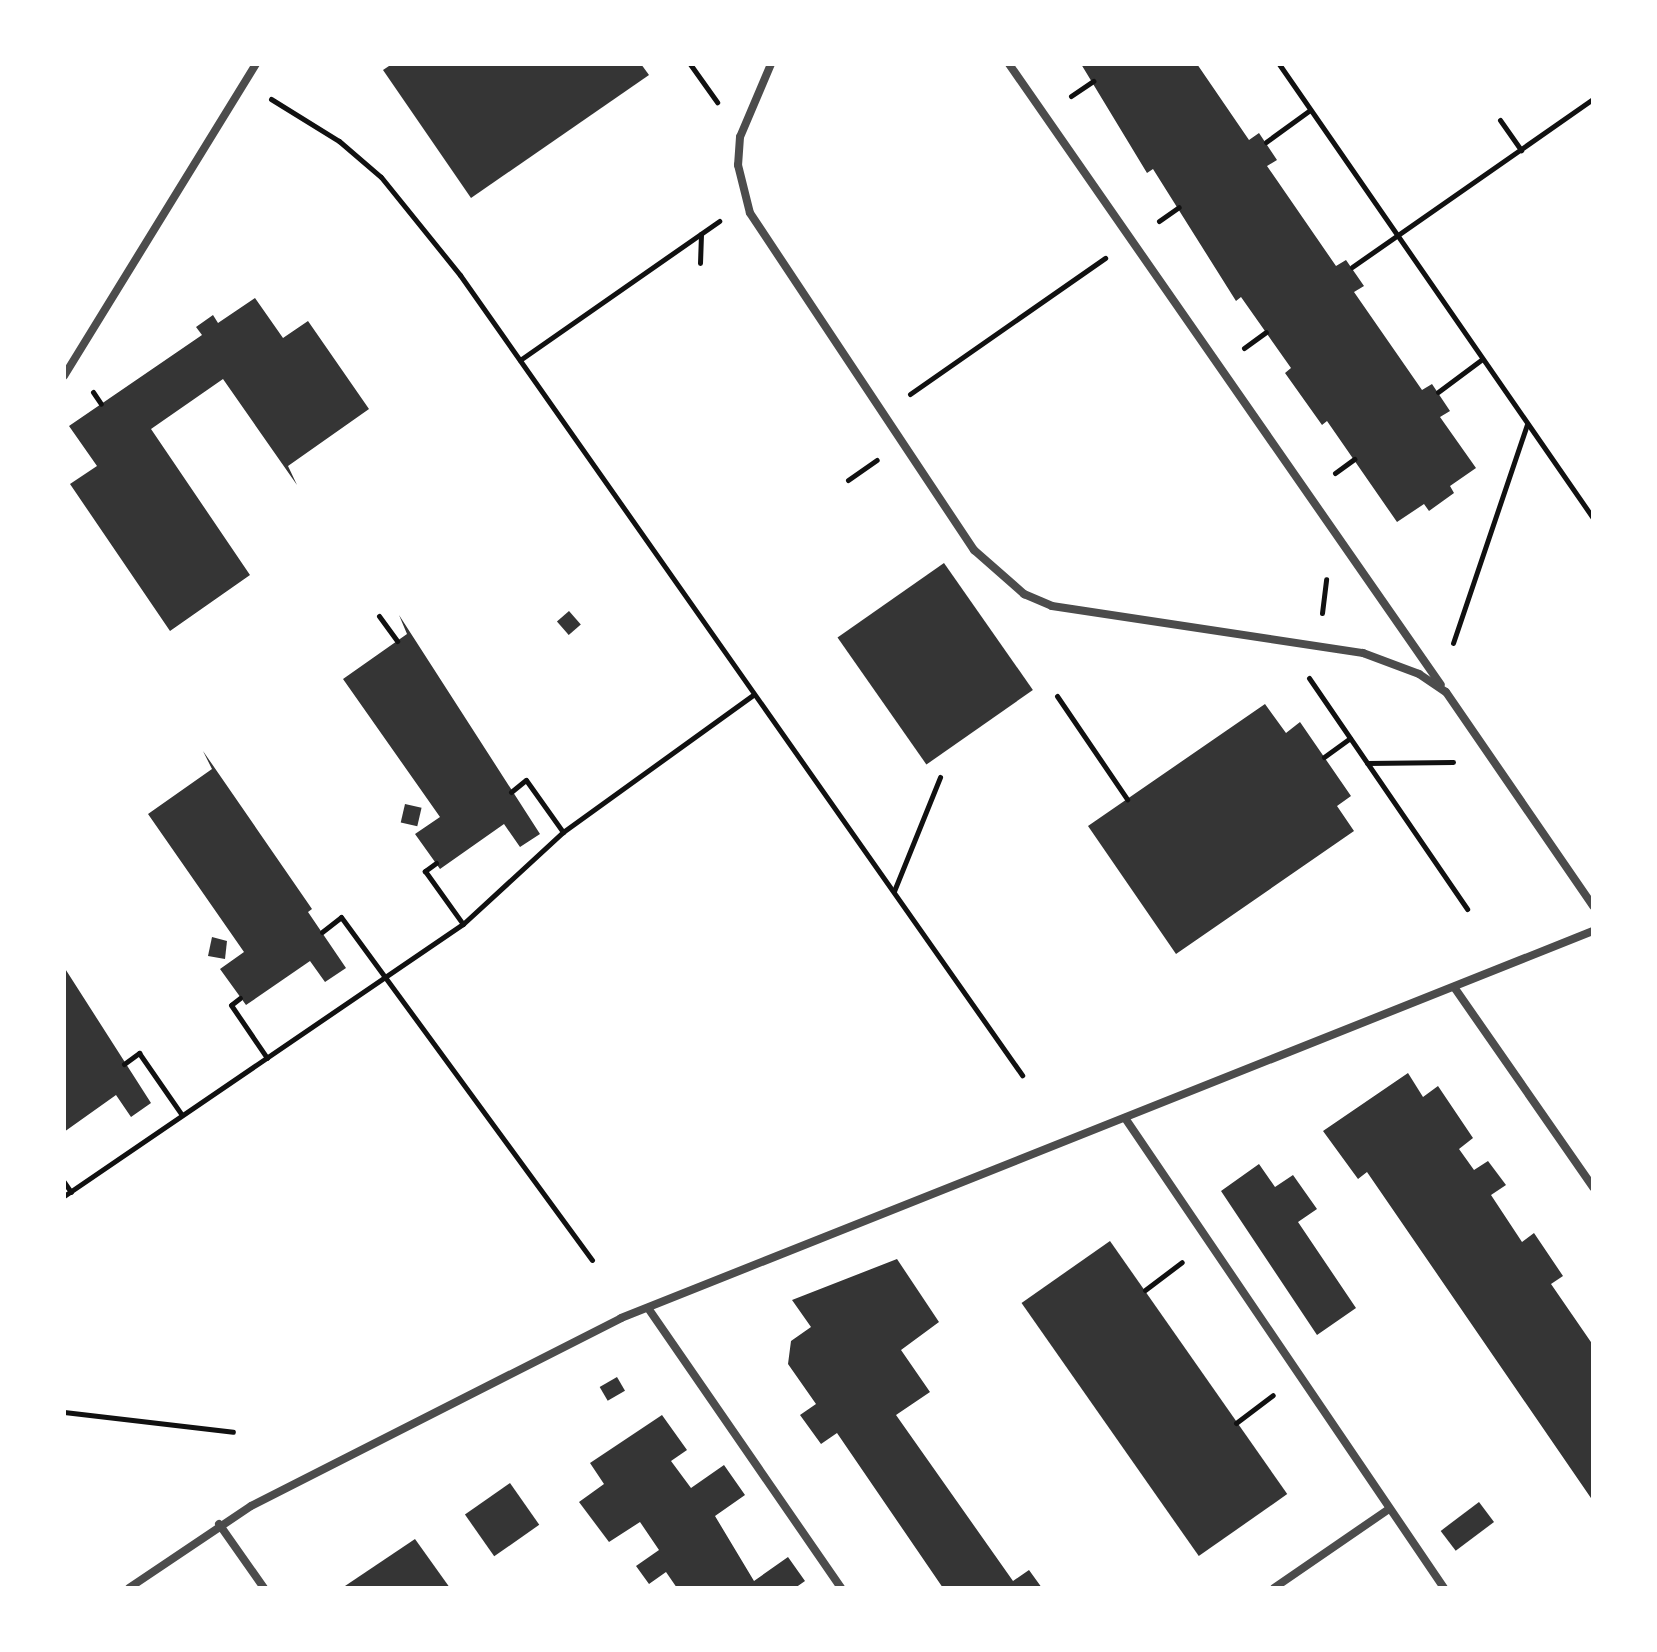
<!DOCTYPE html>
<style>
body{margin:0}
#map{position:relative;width:1657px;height:1652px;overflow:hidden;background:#fff;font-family:Figtree,sans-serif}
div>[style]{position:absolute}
.building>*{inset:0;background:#353535;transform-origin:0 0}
.path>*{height:5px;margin:-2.5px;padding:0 2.5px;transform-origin:2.5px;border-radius:2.5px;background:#111}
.minor>*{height:8px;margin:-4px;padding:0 4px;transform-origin:4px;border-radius:4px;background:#4c4c4c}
span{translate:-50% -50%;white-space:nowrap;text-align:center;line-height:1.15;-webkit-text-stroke:7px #fff;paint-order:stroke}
.frame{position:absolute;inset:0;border:66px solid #fff;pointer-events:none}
</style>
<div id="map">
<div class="building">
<div style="clip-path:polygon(392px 64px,641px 64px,649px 75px,471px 198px,383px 70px)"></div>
<div style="clip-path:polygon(1081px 64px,1197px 64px,1249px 140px,1259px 133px,1277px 160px,1267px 166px,1336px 266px,1346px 260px,1364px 286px,1354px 292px,1422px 390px,1432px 384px,1450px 411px,1440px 417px,1476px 468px,1450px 486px,1454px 493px,1429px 511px,1424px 504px,1397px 522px,1327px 421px,1322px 425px,1285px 373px,1291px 368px,1241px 297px,1236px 301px,1153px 169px,1147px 173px)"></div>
<div style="clip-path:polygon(255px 298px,283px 338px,308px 321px,369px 409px,288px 466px,297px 485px,223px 379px,151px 429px,250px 575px,170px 631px,70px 484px,97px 466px,69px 426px,202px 335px,196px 327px,213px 315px,218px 323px)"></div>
<div style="left:944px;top:563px;width:155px;height:130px;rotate:55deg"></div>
<div style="left:569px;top:611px;width:18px;height:16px;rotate:49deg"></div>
<div style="clip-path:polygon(399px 615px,540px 834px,520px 847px,504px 824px,440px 869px,415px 834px,440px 817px,343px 679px,407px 634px)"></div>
<div style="clip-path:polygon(1265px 704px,1286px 733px,1300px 722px,1351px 796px,1337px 806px,1354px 831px,1176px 954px,1088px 826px)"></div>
<div style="clip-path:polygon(203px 751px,312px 909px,308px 912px,346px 968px,325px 982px,310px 961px,246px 1005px,220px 969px,244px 952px,148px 814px,212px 769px)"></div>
<div style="left:405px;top:804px;width:17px;height:19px;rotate:13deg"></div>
<div style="clip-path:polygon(212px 937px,227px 941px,225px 959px,208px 956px)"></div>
<div style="clip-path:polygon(64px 967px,151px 1103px,131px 1117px,116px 1095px,64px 1132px)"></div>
<div style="clip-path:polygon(1408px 1073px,1423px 1097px,1438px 1086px,1473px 1138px,1459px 1149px,1474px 1170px,1488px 1161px,1506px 1185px,1491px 1195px,1522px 1242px,1534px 1233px,1563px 1276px,1551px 1284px,1593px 1345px,1593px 1501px,1367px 1172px,1358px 1179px,1323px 1131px)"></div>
<div style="clip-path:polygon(1259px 1164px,1275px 1187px,1293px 1175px,1317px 1209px,1298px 1222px,1356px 1308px,1317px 1335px,1221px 1191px)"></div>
<div style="left:1110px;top:1241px;width:309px;height:108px;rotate:55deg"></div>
<div style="clip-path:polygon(897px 1259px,939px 1322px,901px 1350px,930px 1392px,896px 1415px,1013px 1581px,1029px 1570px,1042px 1588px,943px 1588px,837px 1433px,821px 1444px,800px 1415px,816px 1404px,788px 1364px,791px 1341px,811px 1327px,792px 1300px)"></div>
<div style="left:617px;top:1377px;width:16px;height:20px;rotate:60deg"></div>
<div style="clip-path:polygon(662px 1415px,687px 1450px,671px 1461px,691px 1488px,724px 1465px,745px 1495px,715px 1516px,754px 1581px,788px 1557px,805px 1581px,795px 1588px,677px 1588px,666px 1572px,649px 1584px,636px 1566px,659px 1550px,640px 1522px,609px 1542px,579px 1502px,604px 1484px,590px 1463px)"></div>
<div style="left:510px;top:1483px;width:51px;height:55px;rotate:55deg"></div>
<div style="left:1479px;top:1502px;width:25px;height:48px;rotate:53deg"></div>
<div style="clip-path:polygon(415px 1539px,450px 1588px,347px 1588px,345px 1586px)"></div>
</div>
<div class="path">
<div style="left:690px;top:64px;width:47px;rotate:54.6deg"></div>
<div style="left:1279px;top:64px;width:552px;rotate:55.33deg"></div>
<div style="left:1071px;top:96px;width:27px;rotate:-34deg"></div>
<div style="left:271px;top:99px;width:80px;rotate:31.7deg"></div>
<div style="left:339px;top:141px;width:55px;rotate:40.6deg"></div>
<div style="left:381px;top:177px;width:126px;rotate:51.1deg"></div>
<div style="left:460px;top:275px;width:978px;rotate:54.91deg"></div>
<div style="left:1500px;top:120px;width:37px;rotate:55deg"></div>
<div style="left:1266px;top:142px;width:54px;rotate:-36deg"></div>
<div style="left:1159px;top:221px;width:24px;rotate:-35deg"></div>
<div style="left:700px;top:263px;width:29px;rotate:-88deg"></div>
<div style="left:1352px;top:267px;width:294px;rotate:-34.9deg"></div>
<div style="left:1244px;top:348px;width:27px;rotate:-36deg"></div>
<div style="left:520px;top:360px;width:243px;rotate:-34.9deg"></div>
<div style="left:93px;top:392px;width:14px;rotate:56deg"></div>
<div style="left:1438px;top:392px;width:54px;rotate:-36.7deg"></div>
<div style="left:910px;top:394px;width:238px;rotate:-34.9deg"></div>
<div style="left:1335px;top:473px;width:24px;rotate:-36deg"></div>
<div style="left:848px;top:480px;width:35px;rotate:-35deg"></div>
<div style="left:1322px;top:613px;width:34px;rotate:-83deg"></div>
<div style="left:379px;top:616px;width:31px;rotate:54deg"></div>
<div style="left:1453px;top:643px;width:230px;rotate:-71.3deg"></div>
<div style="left:1309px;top:678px;width:280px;rotate:55.6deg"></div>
<div style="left:1057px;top:696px;width:125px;rotate:55.8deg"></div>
<div style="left:1324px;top:757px;width:32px;rotate:-36deg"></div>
<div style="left:1367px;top:763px;width:86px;rotate:-0.7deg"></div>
<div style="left:511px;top:792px;width:19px;rotate:-39deg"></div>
<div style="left:526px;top:780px;width:64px;rotate:54.6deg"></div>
<div style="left:436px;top:863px;width:14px;rotate:144deg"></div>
<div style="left:425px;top:871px;width:65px;rotate:54.4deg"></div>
<div style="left:894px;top:891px;width:123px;rotate:-68deg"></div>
<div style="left:322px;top:932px;width:24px;rotate:-38deg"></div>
<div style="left:341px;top:917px;width:425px;rotate:53.8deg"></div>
<div style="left:240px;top:998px;width:11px;rotate:142deg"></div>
<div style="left:231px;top:1005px;width:64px;rotate:55.8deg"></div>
<div style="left:124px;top:1064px;width:19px;rotate:-36deg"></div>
<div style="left:139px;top:1053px;width:75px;rotate:55.3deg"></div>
<div style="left:64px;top:1182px;width:12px;rotate:55deg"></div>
<div style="left:64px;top:1196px;width:483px;rotate:-34.3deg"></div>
<div style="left:463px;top:924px;width:136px;rotate:-42.6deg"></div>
<div style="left:563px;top:832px;width:234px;rotate:-35.8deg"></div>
<div style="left:1145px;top:1290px;width:46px;rotate:-37.1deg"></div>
<div style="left:64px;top:1412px;width:170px;rotate:6.7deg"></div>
<div style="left:1236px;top:1423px;width:46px;rotate:-37.1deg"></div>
</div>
<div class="minor">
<div style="left:771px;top:64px;width:79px;rotate:113deg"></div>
<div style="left:740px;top:137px;width:28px;rotate:94deg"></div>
<div style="left:738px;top:165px;width:49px;rotate:76deg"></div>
<div style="left:750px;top:213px;width:405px;rotate:56.4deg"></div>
<div style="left:974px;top:550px;width:67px;rotate:41.3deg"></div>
<div style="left:1024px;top:594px;width:30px;rotate:23deg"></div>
<div style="left:1052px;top:606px;width:315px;rotate:8.6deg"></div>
<div style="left:1363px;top:653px;width:60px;rotate:20.6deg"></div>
<div style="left:1419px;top:674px;width:32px;rotate:34deg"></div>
<div style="left:1446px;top:692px;width:260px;rotate:55.5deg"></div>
<div style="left:1009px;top:64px;width:756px;rotate:55.18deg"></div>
<div style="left:64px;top:376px;width:366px;rotate:-58.4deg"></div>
<div style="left:1454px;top:987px;width:244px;rotate:55.2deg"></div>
<div style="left:1125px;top:1118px;width:568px;rotate:55.83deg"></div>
<div style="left:648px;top:1308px;width:340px;rotate:55.4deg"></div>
<div style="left:219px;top:1524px;width:78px;rotate:54.9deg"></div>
<div style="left:129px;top:1588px;width:147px;rotate:-33.9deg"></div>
<div style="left:251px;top:1506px;width:415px;rotate:-26.9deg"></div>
<div style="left:621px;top:1318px;width:1046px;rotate:-21.71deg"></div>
<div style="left:1274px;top:1588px;width:140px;rotate:-34.5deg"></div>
</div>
<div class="frame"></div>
</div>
